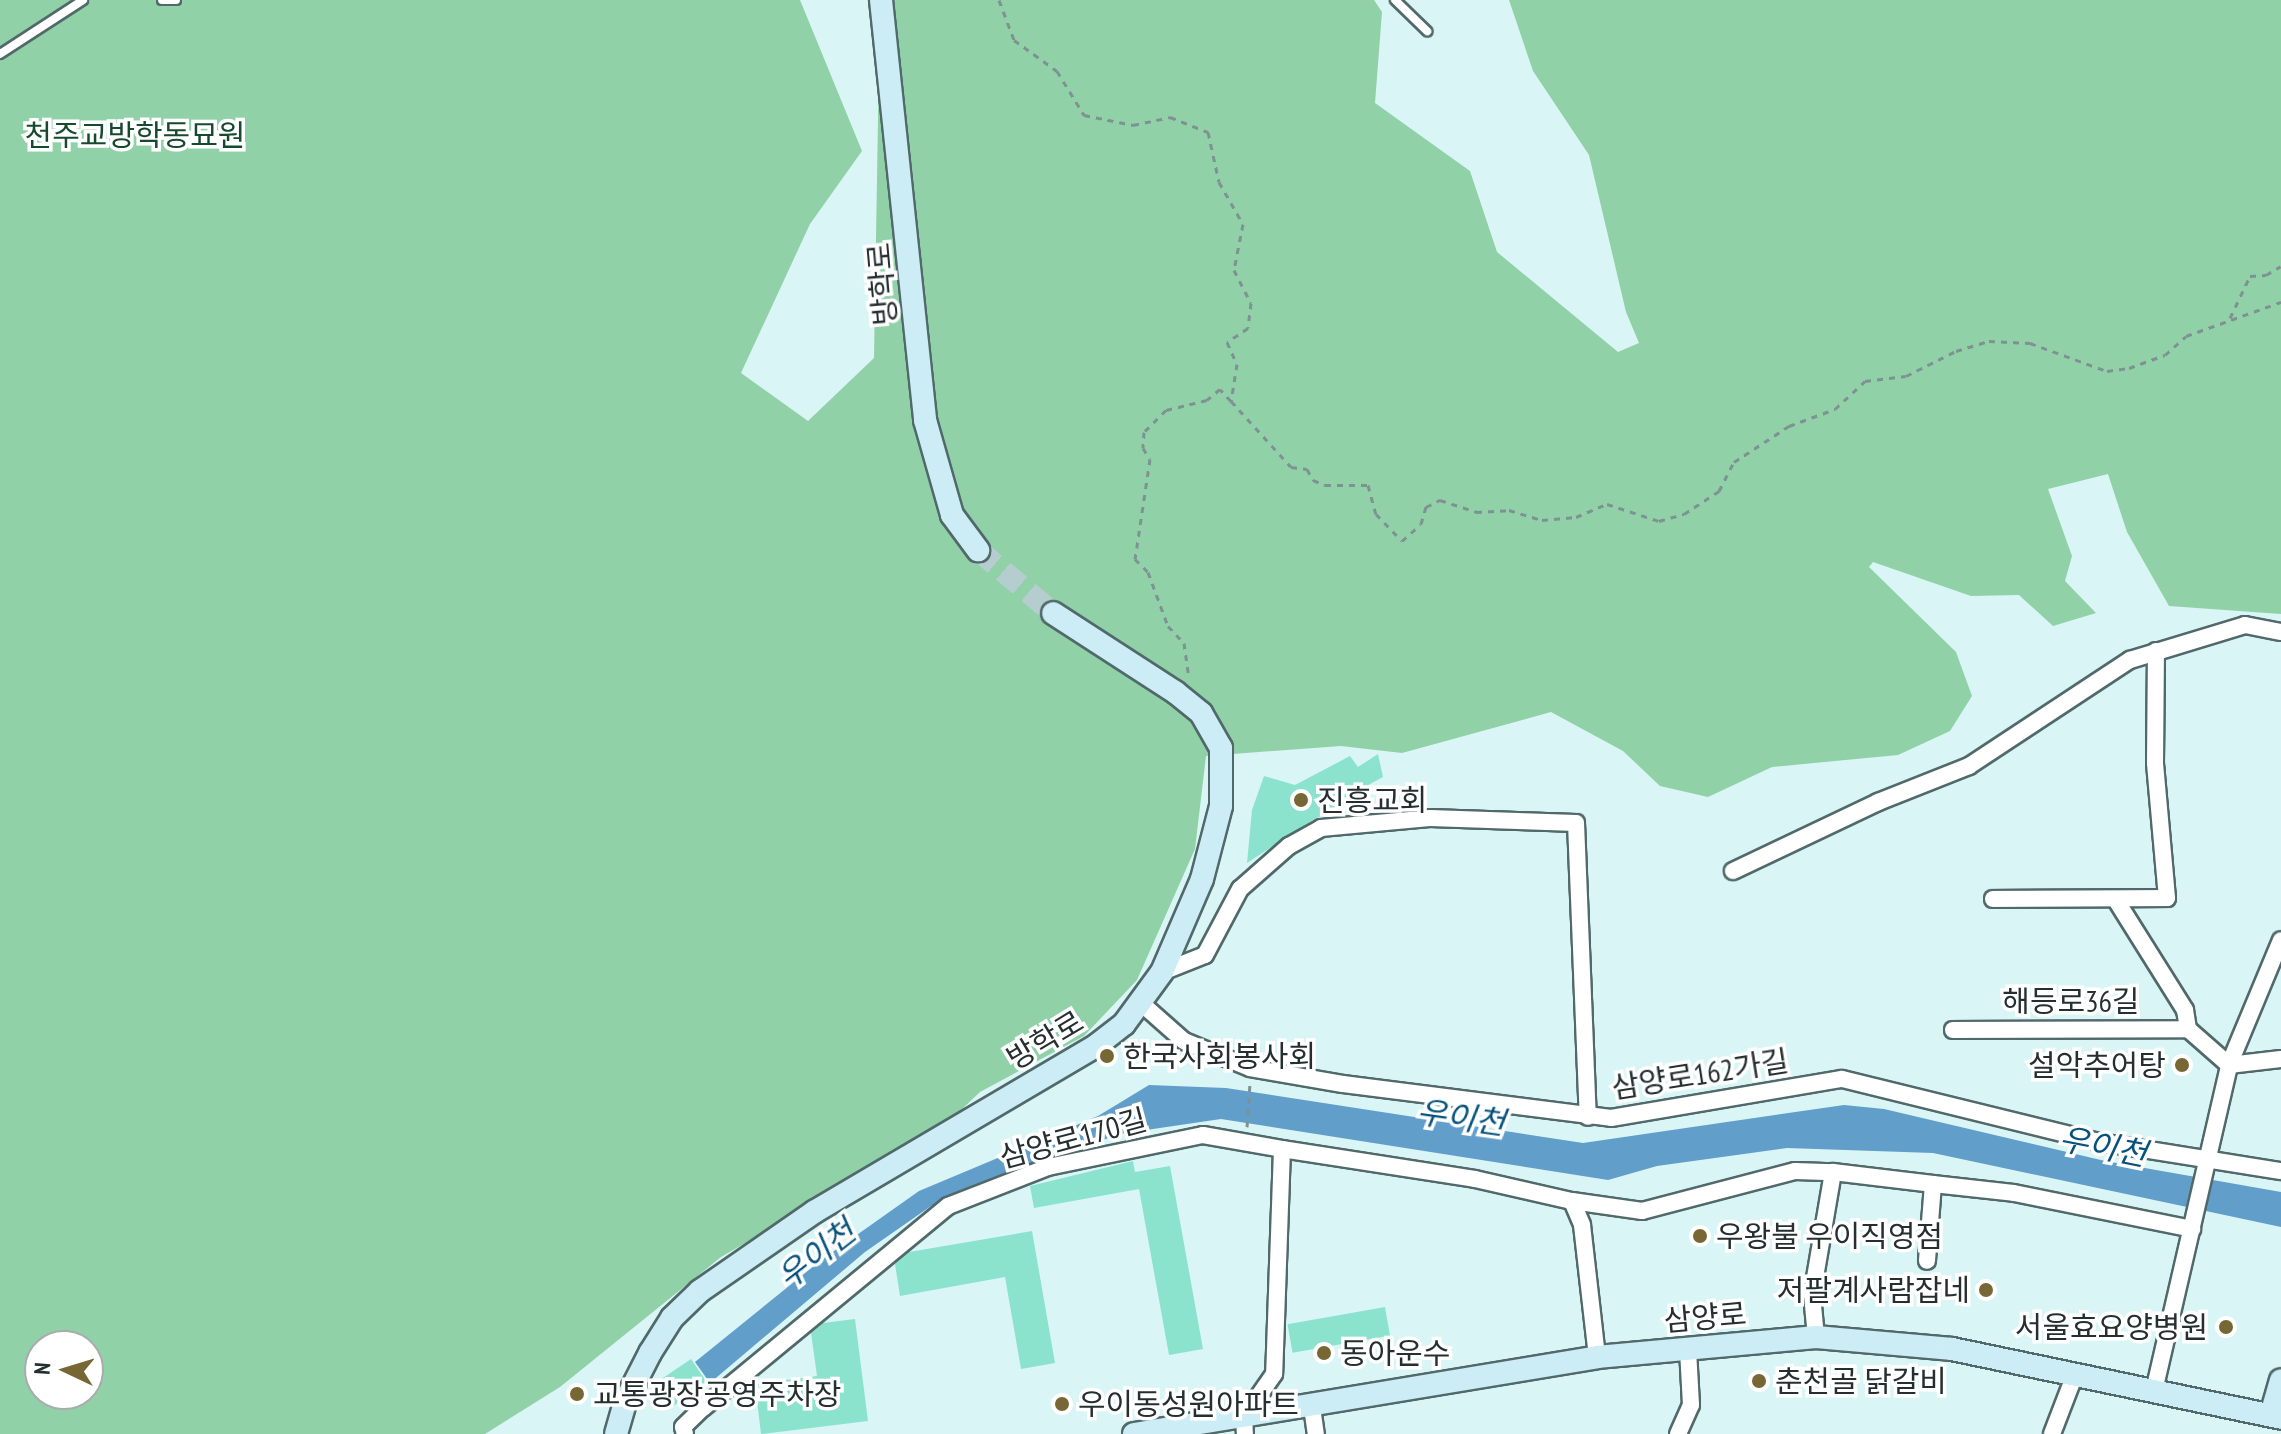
<!DOCTYPE html>
<meta charset="utf-8">
<style>
body{margin:0}
#map{position:relative;width:2281px;height:1434px;overflow:hidden;background:#d9f5f6;font-family:"PT Sans Narrow","Noto Sans KR",sans-serif}
div>[style]{position:absolute}
.green>*{inset:0;background:#90d1a8}
.water>*{inset:0;background:#629eca}
.building>*{inset:0;background:#8be3ce;transform-origin:0 0}
.secondary-tunnel>*{height:22px;margin-top:-11px;transform-origin:0;background:repeating-linear-gradient(90deg,#b5cdce 0 22px,transparent 0 33px)}
.path>*{height:3px;margin-top:-1.5px;transform-origin:0;background:repeating-linear-gradient(90deg,#7f9293 0 6px,transparent 0 12px)}
.roads{filter:drop-shadow(2px 0 #51696a) drop-shadow(-2px 0 #51696a) drop-shadow(0 2px #51696a) drop-shadow(0 -2px #51696a)}
.service>*{height:8px;margin:-4px;padding:0 4px;transform-origin:4px;border-radius:4px;background:#fff}
.minor>*{height:16px;margin:-8px;padding:0 8px;transform-origin:8px;border-radius:8px;background:#fff}
.secondary>*{height:22px;margin:-11px;padding:0 11px;transform-origin:11px;border-radius:11px;background:#cdedf6}
.dots>*{width:22px;height:22px;translate:-50% -50%;box-sizing:border-box;border:4px solid #fff;border-radius:50%}
span{translate:-50% -50%;white-space:nowrap;text-align:center;line-height:1.15;-webkit-text-stroke:7px #fff;paint-order:stroke}
.park-label{font-size:30px;color:#17492e}
.street-label{font-size:30px;color:#252f2f}
.poi-label{font-size:30px;color:#252f2f}
.left{translate:0 -50%;text-align:left}
.right{translate:-100% -50%;text-align:right}
.water-label{font-size:32px;color:#06527c;font-style:italic}
.north{position:absolute;left:24px;top:1330px;width:80px;height:80px;box-sizing:border-box;background:#fff;border:2px solid #a8acac;border-radius:50%;rotate:274deg;font-size:22px;font-weight:700;line-height:32px;text-align:center;color:#252f2f}
.north::after{content:'';display:block;margin:auto;width:28px;height:36px;background:#776735;clip-path:polygon(50% 0,100% 100%,50% 72%,0 100%)}
</style>
<div id="map">
<div class="green">
<div style="clip-path:polygon(evenodd,0 0,800px 0,862px 151px,810px 224px,741px 373px,808px 421px,874px 358px,880px 0,1374px 0,1382px 12px,1375px 103px,1470px 171px,1497px 252px,1618px 352px,1639px 343px,1626px 312px,1589px 155px,1533px 71px,1509px 0,2281px 0,2281px 614px,2169px 606px,2127px 532px,2108px 474px,2048px 489px,2072px 556px,2065px 581px,2096px 613px,2053px 626px,2019px 595px,1971px 596px,1873px 562px,1869px 567px,1956px 652px,1972px 696px,1950px 731px,1898px 755px,1772px 767px,1708px 797px,1660px 786px,1623px 751px,1551px 712px,1402px 753px,1341px 746px,1206px 756px,1195px 849px,1137px 980px,1084px 1036px,980px 1092px,940px 1130px,721px 1257px,560px 1387px,485px 1434px,0 1434px,0 0,40px 1346px,88px 1346px,88px 1394px,40px 1394px,40px 1346px)"></div>
</div>
<div class="water">
<div style="clip-path:polygon(1149px 1085px,1226px 1088px,1583px 1143px,1844px 1105px,1884px 1109px,2105px 1161px,2281px 1192px,2281px 1227px,1933px 1153px,1787px 1148px,1657px 1166px,1608px 1180px,1221px 1119px,1119px 1134px,931px 1206px,865px 1252px,710px 1383px,695px 1362px,820px 1261px,919px 1191px,1098px 1116px)"></div>
</div>
<div class="building">
<div style="clip-path:polygon(1378px 754px,1383px 777px,1357px 791px,1340px 812px,1316px 818px,1247px 863px,1252px 810px,1264px 776px,1295px 785px,1350px 756px,1358px 767px)"></div>
<div style="clip-path:polygon(1133px 1161px,1135px 1172px,1170px 1166px,1203px 1349px,1169px 1355px,1139px 1189px,1034px 1208px,1030px 1186px)"></div>
<div style="clip-path:polygon(1032px 1231px,1055px 1363px,1021px 1369px,1005px 1277px,900px 1296px,895px 1264px,909px 1252px)"></div>
<div style="left:1385px;top:1307px;width:29px;height:99px;rotate:80deg"></div>
<div style="clip-path:polygon(855px 1319px,868px 1421px,761px 1434px,755px 1384px,817px 1376px,811px 1333px,823px 1323px)"></div>
<div style="left:691px;top:1359px;width:29px;height:41px;rotate:56deg"></div>
</div>
<div class="secondary-tunnel">
<div style="left:978px;top:550px;width:98px;rotate:40deg"></div>
</div>
<div class="path">
<div style="left:999px;top:0;width:43px;rotate:69.4deg"></div>
<div style="left:1014px;top:40px;width:53px;rotate:35.8deg"></div>
<div style="left:1057px;top:71px;width:52px;rotate:58.5deg"></div>
<div style="left:1084px;top:115px;width:50px;rotate:11.5deg"></div>
<div style="left:1133px;top:125px;width:38px;rotate:-12deg"></div>
<div style="left:1170px;top:117px;width:41px;rotate:21.5deg"></div>
<div style="left:1208px;top:132px;width:51px;rotate:77.6deg"></div>
<div style="left:1219px;top:182px;width:48px;rotate:60.3deg"></div>
<div style="left:1243px;top:224px;width:47px;rotate:101.1deg"></div>
<div style="left:1234px;top:270px;width:37px;rotate:63deg"></div>
<div style="left:1251px;top:303px;width:25px;rotate:97deg"></div>
<div style="left:1248px;top:328px;width:25px;rotate:146deg"></div>
<div style="left:1227px;top:342px;width:24px;rotate:66deg"></div>
<div style="left:1237px;top:364px;width:37px;rotate:99deg"></div>
<div style="left:1231px;top:401px;width:16px;rotate:-133deg"></div>
<div style="left:1220px;top:389px;width:17px;rotate:140deg"></div>
<div style="left:1207px;top:400px;width:42px;rotate:166.3deg"></div>
<div style="left:1166px;top:410px;width:31px;rotate:135deg"></div>
<div style="left:1144px;top:432px;width:16px;rotate:94deg"></div>
<div style="left:1143px;top:448px;width:13px;rotate:58deg"></div>
<div style="left:1150px;top:459px;width:101px;rotate:98.5deg"></div>
<div style="left:1135px;top:559px;width:18px;rotate:45deg"></div>
<div style="left:1148px;top:572px;width:58px;rotate:69.7deg"></div>
<div style="left:1168px;top:626px;width:23px;rotate:47deg"></div>
<div style="left:1184px;top:643px;width:34px;rotate:82deg"></div>
<div style="left:2230px;top:318px;width:47px;rotate:-64.5deg"></div>
<div style="left:2250px;top:276px;width:16px;rotate:-4deg"></div>
<div style="left:2266px;top:275px;width:17px;rotate:-31deg"></div>
<div style="left:1231px;top:401px;width:89px;rotate:47.7deg"></div>
<div style="left:1291px;top:467px;width:16px;rotate:7deg"></div>
<div style="left:1307px;top:469px;width:13px;rotate:61deg"></div>
<div style="left:1313px;top:480px;width:13px;rotate:23deg"></div>
<div style="left:1325px;top:485px;width:43px"></div>
<div style="left:1368px;top:485px;width:30px;rotate:75deg"></div>
<div style="left:1376px;top:514px;width:37px;rotate:46deg"></div>
<div style="left:1402px;top:541px;width:25px;rotate:-42deg"></div>
<div style="left:1421px;top:524px;width:18px;rotate:-74deg"></div>
<div style="left:1426px;top:507px;width:16px;rotate:-27deg"></div>
<div style="left:1440px;top:500px;width:38px;rotate:18deg"></div>
<div style="left:1476px;top:512px;width:33px;rotate:-3deg"></div>
<div style="left:1509px;top:510px;width:34px;rotate:17deg"></div>
<div style="left:1542px;top:520px;width:34px;rotate:-5deg"></div>
<div style="left:1576px;top:517px;width:34px;rotate:-23deg"></div>
<div style="left:1607px;top:504px;width:55px;rotate:18.1deg"></div>
<div style="left:1659px;top:521px;width:26px;rotate:-16deg"></div>
<div style="left:1684px;top:514px;width:42px;rotate:-33.3deg"></div>
<div style="left:1719px;top:491px;width:33px;rotate:-63deg"></div>
<div style="left:1734px;top:462px;width:66px;rotate:-33.2deg"></div>
<div style="left:1789px;top:426px;width:49px;rotate:-20.3deg"></div>
<div style="left:1835px;top:409px;width:41px;rotate:-43deg"></div>
<div style="left:1865px;top:381px;width:41px;rotate:-7deg"></div>
<div style="left:1906px;top:376px;width:56px;rotate:-26.6deg"></div>
<div style="left:1956px;top:351px;width:34px;rotate:-17deg"></div>
<div style="left:1989px;top:341px;width:41px;rotate:2.8deg"></div>
<div style="left:2030px;top:343px;width:82px;rotate:20deg"></div>
<div style="left:2107px;top:371px;width:22px;rotate:-8deg"></div>
<div style="left:2129px;top:368px;width:38px;rotate:-20deg"></div>
<div style="left:2165px;top:355px;width:28px;rotate:-42deg"></div>
<div style="left:2186px;top:336px;width:101px;rotate:-19.7deg"></div>
<div style="left:1247px;top:1127px;width:44px;rotate:-86.1deg"></div>
</div>
<div class="roads">
<div class="service">
<div style="left:162px;top:0;width:14px"></div>
<div style="left:1395px;top:0;width:45px;rotate:44.1deg"></div>
<div style="left:0;top:54px;width:99px;rotate:-33deg"></div>
</div>
<div class="minor">
<div style="left:1733px;top:871px;width:161px;rotate:-25.4deg"></div>
<div style="left:1878px;top:802px;width:98px;rotate:-21.6deg"></div>
<div style="left:1969px;top:766px;width:193px;rotate:-33.4deg"></div>
<div style="left:2130px;top:660px;width:120px;rotate:-16.9deg"></div>
<div style="left:2245px;top:625px;width:37px;rotate:11deg"></div>
<div style="left:1993px;top:899px;width:174px;rotate:-0.3deg"></div>
<div style="left:2167px;top:898px;width:136px;rotate:-95.1deg"></div>
<div style="left:2155px;top:763px;width:112px;rotate:-89.5deg"></div>
<div style="left:2116px;top:900px;width:130px;rotate:57.9deg"></div>
<div style="left:2185px;top:1010px;width:19px;rotate:81deg"></div>
<div style="left:2188px;top:1029px;width:55px;rotate:41.3deg"></div>
<div style="left:1162px;top:972px;width:46px;rotate:-21.6deg"></div>
<div style="left:1205px;top:955px;width:75px;rotate:-62.1deg"></div>
<div style="left:1240px;top:889px;width:65px;rotate:-41.3deg"></div>
<div style="left:1289px;top:846px;width:37px;rotate:-29deg"></div>
<div style="left:1321px;top:828px;width:109px;rotate:-5.2deg"></div>
<div style="left:1430px;top:818px;width:146px;rotate:2deg"></div>
<div style="left:1576px;top:823px;width:294px;rotate:87.7deg"></div>
<div style="left:1141px;top:1003px;width:57px;rotate:41.5deg"></div>
<div style="left:1184px;top:1041px;width:71px;rotate:22.2deg"></div>
<div style="left:1250px;top:1068px;width:94px;rotate:9.8deg"></div>
<div style="left:1343px;top:1084px;width:270px;rotate:7.2deg"></div>
<div style="left:1611px;top:1118px;width:234px;rotate:-9.6deg"></div>
<div style="left:1842px;top:1079px;width:265px;rotate:13.8deg"></div>
<div style="left:2099px;top:1142px;width:184px;rotate:9.1deg"></div>
<div style="left:1953px;top:1030px;width:235px;rotate:-0.2deg"></div>
<div style="left:2229px;top:1065px;width:52px;rotate:-6.6deg"></div>
<div style="left:1282px;top:1149px;width:195px;rotate:8.8deg"></div>
<div style="left:1475px;top:1179px;width:99px;rotate:12.8deg"></div>
<div style="left:1572px;top:1201px;width:26px;rotate:67deg"></div>
<div style="left:1582px;top:1225px;width:133px;rotate:83.5deg"></div>
<div style="left:1933px;top:1184px;width:81px;rotate:6.3deg"></div>
<div style="left:2014px;top:1193px;width:182px;rotate:11.4deg"></div>
<div style="left:1572px;top:1201px;width:71px;rotate:8.1deg"></div>
<div style="left:1642px;top:1211px;width:158px;rotate:-14.7deg"></div>
<div style="left:1795px;top:1171px;width:38px;rotate:2deg"></div>
<div style="left:1816px;top:1337px;width:42px;rotate:-95.4deg"></div>
<div style="left:1812px;top:1295px;width:125px;rotate:-80.3deg"></div>
<div style="left:1833px;top:1172px;width:101px;rotate:6.8deg"></div>
<div style="left:1933px;top:1184px;width:77px;rotate:94.5deg"></div>
<div style="left:2154px;top:1391px;width:335px;rotate:-77deg"></div>
<div style="left:2229px;top:1065px;width:135px;rotate:-67.4deg"></div>
<div style="left:1312px;top:1407px;width:27px;rotate:82deg"></div>
<div style="left:685px;top:1434px;width:7px;rotate:-106deg"></div>
<div style="left:683px;top:1427px;width:28px;rotate:-44deg"></div>
<div style="left:703px;top:1408px;width:318px;rotate:-39.5deg"></div>
<div style="left:948px;top:1206px;width:107px;rotate:-21.3deg"></div>
<div style="left:1048px;top:1167px;width:158px;rotate:-11.7deg"></div>
<div style="left:1203px;top:1135px;width:80px;rotate:10deg"></div>
<div style="left:1282px;top:1149px;width:225px;rotate:92deg"></div>
<div style="left:1274px;top:1374px;width:52px;rotate:124.9deg"></div>
<div style="left:1244px;top:1417px;width:17px;rotate:87deg"></div>
<div style="left:1678px;top:1434px;width:32px;rotate:-66deg"></div>
<div style="left:1691px;top:1405px;width:55px;rotate:-93.1deg"></div>
<div style="left:2052px;top:1434px;width:64px;rotate:-69deg"></div>
</div>
<div class="secondary">
<div style="left:881px;top:0;width:422px;rotate:84deg"></div>
<div style="left:925px;top:420px;width:99px;rotate:74.1deg"></div>
<div style="left:952px;top:515px;width:44px;rotate:53.4deg"></div>
<div style="left:2271px;top:1415px;width:36px;rotate:-74deg"></div>
<div style="left:616px;top:1434px;width:35px;rotate:-74deg"></div>
<div style="left:626px;top:1400px;width:53px;rotate:-62.9deg"></div>
<div style="left:650px;top:1353px;width:41px;rotate:-57.8deg"></div>
<div style="left:672px;top:1318px;width:39px;rotate:-44deg"></div>
<div style="left:700px;top:1291px;width:139px;rotate:-34.7deg"></div>
<div style="left:814px;top:1212px;width:329px;rotate:-30.5deg"></div>
<div style="left:1097px;top:1045px;width:34px;rotate:-38deg"></div>
<div style="left:1124px;top:1024px;width:64px;rotate:-53.8deg"></div>
<div style="left:1162px;top:972px;width:101px;rotate:-66.7deg"></div>
<div style="left:1202px;top:879px;width:75px;rotate:-75.4deg"></div>
<div style="left:1221px;top:806px;width:58px;rotate:-90deg"></div>
<div style="left:1221px;top:748px;width:40px;rotate:-119.7deg"></div>
<div style="left:1201px;top:713px;width:33px;rotate:-141deg"></div>
<div style="left:1175px;top:692px;width:145px;rotate:-147.1deg"></div>
<div style="left:1134px;top:1434px;width:469px;rotate:-9.4deg"></div>
<div style="left:1597px;top:1357px;width:220px;rotate:-5.2deg"></div>
<div style="left:1816px;top:1337px;width:137px;rotate:5deg"></div>
<div style="left:1952px;top:1349px;width:336px;rotate:11.8deg"></div>
</div>
</div>
<div class="dots">
<div style="left:1301px;top:800px;background:#776735"></div>
<div style="left:1107px;top:1056px;background:#776735"></div>
<div style="left:2182px;top:1065px;background:#776735"></div>
<div style="left:1700px;top:1236px;background:#776735"></div>
<div style="left:1986px;top:1290px;background:#776735"></div>
<div style="left:2226px;top:1327px;background:#776735"></div>
<div style="left:1324px;top:1353px;background:#776735"></div>
<div style="left:1759px;top:1381px;background:#776735"></div>
<div style="left:577px;top:1394px;background:#776735"></div>
<div style="left:1062px;top:1404px;background:#776735"></div>
</div>
<div class="park-label">
<span style="left:135px;top:135px">천주교방학동묘원</span>
</div>
<div class="street-label">
<span style="left:882px;top:284px;rotate:-95deg">방학로</span>
<span style="left:2071px;top:1001px">해등로36길</span>
<span style="left:1045px;top:1040px;rotate:-31deg">방학로</span>
<span style="left:1700px;top:1074px;rotate:-9deg">삼양로162가길</span>
<span style="left:1073px;top:1138px;rotate:-15deg">삼양로170길</span>
<span style="left:1705px;top:1317px;rotate:-5deg">삼양로</span>
</div>
<div class="poi-label">
<span class="left" style="left:1317px;top:800px">진흥교회</span>
<span class="left" style="left:1123px;top:1056px">한국사회봉사회</span>
<span class="right" style="left:2166px;top:1065px">설악추어탕</span>
<span class="left" style="left:1716px;top:1236px">우왕불 우이직영점</span>
<span class="right" style="left:1970px;top:1290px">저팔계사람잡네</span>
<span class="right" style="left:2208px;top:1327px">서울효요양병원</span>
<span class="left" style="left:1340px;top:1353px">동아운수</span>
<span class="left" style="left:1775px;top:1381px">춘천골 닭갈비</span>
<span class="left" style="left:593px;top:1394px">교통광장공영주차장</span>
<span class="left" style="left:1078px;top:1404px">우이동성원아파트</span>
</div>
<div class="water-label">
<span style="left:1461px;top:1117px;rotate:8deg">우이천</span>
<span style="left:2103px;top:1146px;rotate:11deg">우이천</span>
<span style="left:816px;top:1254px;rotate:-38deg">우이천</span>
</div>
<div class="north">N</div>
</div>
